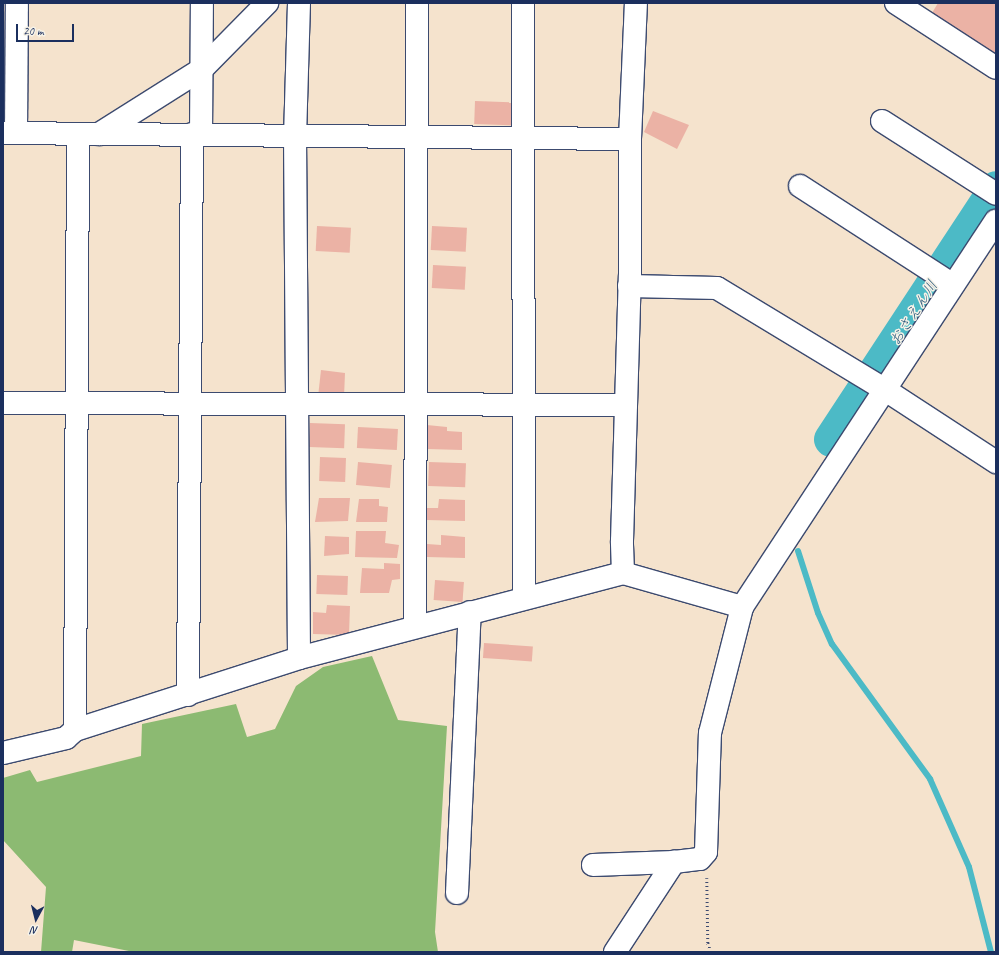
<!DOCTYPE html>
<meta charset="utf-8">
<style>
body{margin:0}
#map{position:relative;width:999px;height:955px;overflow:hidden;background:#f5e3cd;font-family:Caveat,"Klee One",sans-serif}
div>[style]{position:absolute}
.forest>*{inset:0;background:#8cba72}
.stream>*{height:6px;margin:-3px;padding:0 3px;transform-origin:3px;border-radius:3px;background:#4cbac6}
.river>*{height:35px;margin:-17.5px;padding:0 17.5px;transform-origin:17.5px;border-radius:17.5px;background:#4cbac6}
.building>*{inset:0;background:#ebb2a5;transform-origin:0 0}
.path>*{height:2.5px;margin-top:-1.25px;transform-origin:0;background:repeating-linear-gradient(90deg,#3c4a6f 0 1px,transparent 0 4px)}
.roads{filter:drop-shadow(1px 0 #3c4a6f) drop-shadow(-1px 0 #3c4a6f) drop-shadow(0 1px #3c4a6f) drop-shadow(0 -1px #3c4a6f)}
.minor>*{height:22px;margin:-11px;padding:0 11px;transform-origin:11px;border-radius:11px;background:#fff}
span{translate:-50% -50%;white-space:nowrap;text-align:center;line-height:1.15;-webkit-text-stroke:3px #f7f3e8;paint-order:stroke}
.water-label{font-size:15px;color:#2a597d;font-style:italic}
.frame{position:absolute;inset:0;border:4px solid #1b2f5e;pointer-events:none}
.north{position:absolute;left:16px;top:899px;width:40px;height:40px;-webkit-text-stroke:3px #f7f3e8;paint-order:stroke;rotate:187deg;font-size:11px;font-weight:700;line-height:16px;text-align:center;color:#1b2f5e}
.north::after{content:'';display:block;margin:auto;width:14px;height:18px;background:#1b2f5e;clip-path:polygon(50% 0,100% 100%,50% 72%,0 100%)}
.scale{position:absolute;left:16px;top:24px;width:58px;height:18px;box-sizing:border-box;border:2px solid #1b2f5e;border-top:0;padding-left:5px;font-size:12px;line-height:14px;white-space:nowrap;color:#1b2f5e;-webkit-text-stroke:3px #f7f3e8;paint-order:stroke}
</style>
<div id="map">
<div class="forest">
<div style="clip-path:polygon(372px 656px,398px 720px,447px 726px,435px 932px,438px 952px,134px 952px,74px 940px,72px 952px,41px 952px,46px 887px,3px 840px,3px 778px,30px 770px,37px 782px,141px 756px,142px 724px,236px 704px,247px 737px,275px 729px,296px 686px,323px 667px)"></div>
</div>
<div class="stream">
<div style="left:798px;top:551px;width:65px;rotate:72.1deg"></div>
<div style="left:818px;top:613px;width:34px;rotate:66deg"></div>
<div style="left:832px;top:644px;width:167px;rotate:54deg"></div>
<div style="left:930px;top:779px;width:96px;rotate:66.1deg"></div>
<div style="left:969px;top:867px;width:88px;rotate:75.5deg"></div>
</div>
<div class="river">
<div style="left:831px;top:439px;width:300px;rotate:-56.7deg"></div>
</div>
<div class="building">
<div style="clip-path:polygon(938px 3px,996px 3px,996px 57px,932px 13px)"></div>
<div style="left:475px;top:101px;width:37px;height:23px;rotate:2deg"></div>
<div style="clip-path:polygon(653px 111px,689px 125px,677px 149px,644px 132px)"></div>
<div style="left:317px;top:226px;width:34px;height:25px;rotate:3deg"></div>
<div style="left:432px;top:226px;width:35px;height:24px;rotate:3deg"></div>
<div style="left:433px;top:265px;width:33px;height:23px;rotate:3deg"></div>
<div style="clip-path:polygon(321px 370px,345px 373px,344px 397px,318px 397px)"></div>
<div style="left:310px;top:423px;width:35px;height:24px;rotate:2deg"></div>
<div style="clip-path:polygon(427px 425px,447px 427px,447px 431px,462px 432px,462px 450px,427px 449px)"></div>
<div style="left:358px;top:427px;width:40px;height:21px;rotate:3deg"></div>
<div style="left:320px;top:457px;width:26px;height:24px;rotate:2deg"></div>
<div style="left:358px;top:462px;width:34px;height:23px;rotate:5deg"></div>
<div style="left:429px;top:462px;width:37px;height:24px;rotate:2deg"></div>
<div style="clip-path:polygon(319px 498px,350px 498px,348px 521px,315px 522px)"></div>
<div style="clip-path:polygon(359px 499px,379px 499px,379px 506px,388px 507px,387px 522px,356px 522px)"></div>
<div style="clip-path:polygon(439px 499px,465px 500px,465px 521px,427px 520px,427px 508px,438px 508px)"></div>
<div style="clip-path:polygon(356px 531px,386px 531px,385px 543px,399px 545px,397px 558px,355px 557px)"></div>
<div style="clip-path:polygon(441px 535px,465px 537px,465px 558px,427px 557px,427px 544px,441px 545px)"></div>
<div style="clip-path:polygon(325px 536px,349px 537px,349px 554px,324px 556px)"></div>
<div style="clip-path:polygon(384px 563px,400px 564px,400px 579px,392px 580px,389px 593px,360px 593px,362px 568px,384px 569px)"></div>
<div style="left:317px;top:575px;width:31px;height:19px;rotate:2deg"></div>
<div style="left:435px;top:580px;width:29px;height:20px;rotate:4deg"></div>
<div style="clip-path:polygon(327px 605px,350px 606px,349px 635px,313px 634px,313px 612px,326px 613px)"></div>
<div style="left:484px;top:643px;width:49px;height:15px;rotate:4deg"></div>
</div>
<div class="path">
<div style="left:707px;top:878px;width:65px;rotate:89.1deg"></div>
<div style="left:708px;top:943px;width:9px;rotate:72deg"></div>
</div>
<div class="roads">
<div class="minor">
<div style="left:299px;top:3px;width:132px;rotate:91.7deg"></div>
<div style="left:295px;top:135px;width:523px;rotate:89.56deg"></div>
<div style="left:523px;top:3px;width:595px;rotate:89.9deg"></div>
<div style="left:896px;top:3px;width:119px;rotate:33deg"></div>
<div style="left:882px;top:121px;width:135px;rotate:32.6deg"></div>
<div style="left:3px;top:133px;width:627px;rotate:0.55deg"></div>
<div style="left:16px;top:133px;width:130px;rotate:-89.6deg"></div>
<div style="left:99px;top:134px;width:122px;rotate:-32.3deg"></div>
<div style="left:202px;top:69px;width:93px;rotate:-45.4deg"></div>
<div style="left:201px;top:135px;width:132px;rotate:-89.6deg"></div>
<div style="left:800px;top:186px;width:182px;rotate:32.9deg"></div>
<div style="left:629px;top:286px;width:88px;rotate:1.3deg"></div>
<div style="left:717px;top:288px;width:195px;rotate:31.2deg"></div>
<div style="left:884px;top:389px;width:134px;rotate:33.1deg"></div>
<div style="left:3px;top:403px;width:623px;rotate:0.18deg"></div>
<div style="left:623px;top:573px;width:32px;rotate:-92deg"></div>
<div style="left:622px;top:541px;width:266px;rotate:-88.3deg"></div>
<div style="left:630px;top:275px;width:136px;rotate:-90deg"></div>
<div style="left:630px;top:139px;width:136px;rotate:-87.5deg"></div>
<div style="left:415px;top:626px;width:623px;rotate:-89.82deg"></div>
<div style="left:188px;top:695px;width:561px;rotate:-89.59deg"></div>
<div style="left:75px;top:730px;width:596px;rotate:-89.71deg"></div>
<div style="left:3px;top:753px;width:65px;rotate:-13.4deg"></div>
<div style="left:66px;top:738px;width:12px;rotate:-42deg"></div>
<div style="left:75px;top:730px;width:235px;rotate:-17.8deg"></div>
<div style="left:299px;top:658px;width:335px;rotate:-14.7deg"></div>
<div style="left:623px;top:573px;width:124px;rotate:15.9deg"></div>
<div style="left:742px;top:607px;width:462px;rotate:-56.7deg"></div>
<div style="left:593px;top:865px;width:81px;rotate:-2.1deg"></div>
<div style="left:457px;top:893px;width:281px;rotate:-87.4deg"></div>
<div style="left:615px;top:952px;width:108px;rotate:-56.8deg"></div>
<div style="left:674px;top:862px;width:26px;rotate:-7deg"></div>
<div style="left:700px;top:859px;width:9px;rotate:-49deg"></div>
<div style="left:706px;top:852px;width:119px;rotate:-88.1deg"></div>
<div style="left:710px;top:733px;width:130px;rotate:-75.7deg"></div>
</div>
</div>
<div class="water-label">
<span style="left:914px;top:313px;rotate:-57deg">おさえん川</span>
</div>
<div class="frame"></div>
<div class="north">N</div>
<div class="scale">20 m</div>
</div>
